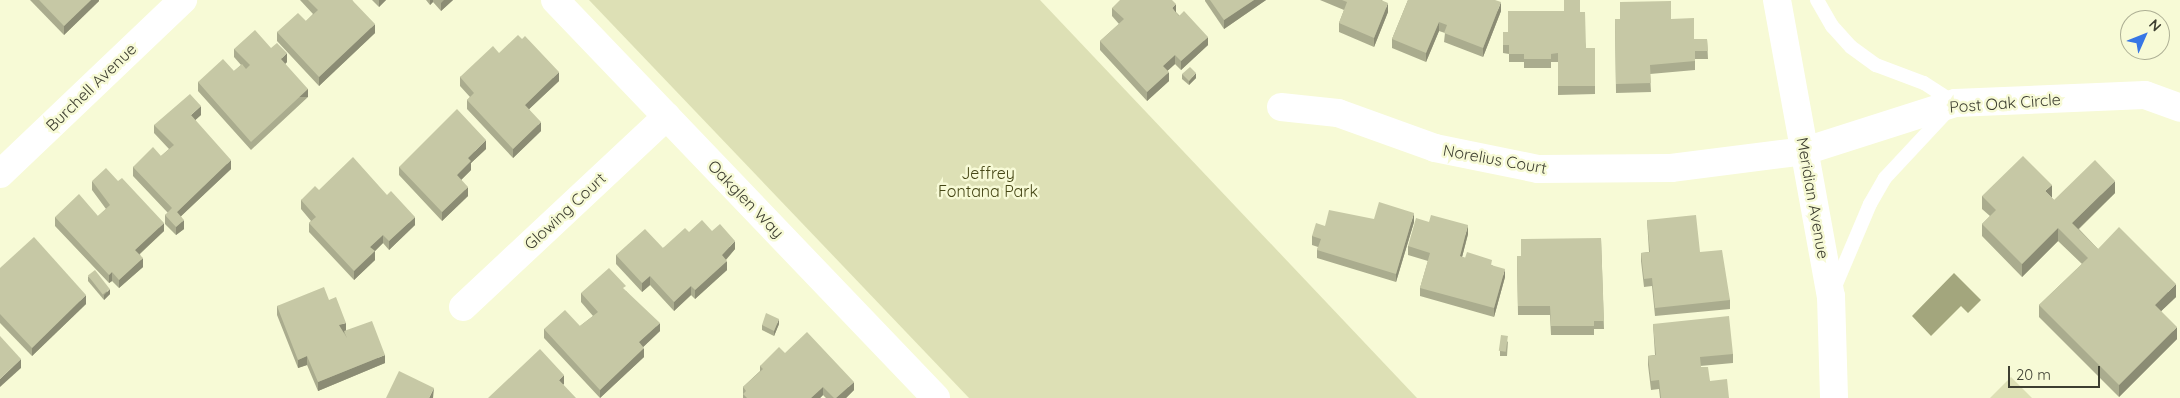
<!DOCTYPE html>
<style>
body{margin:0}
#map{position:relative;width:2180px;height:398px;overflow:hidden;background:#f7fad6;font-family:Quicksand,sans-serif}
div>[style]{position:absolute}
.green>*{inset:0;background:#dde0b5}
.water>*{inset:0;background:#a3a67d}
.service>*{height:14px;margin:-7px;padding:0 7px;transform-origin:7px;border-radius:7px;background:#fff}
.minor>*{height:28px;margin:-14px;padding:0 14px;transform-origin:14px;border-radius:14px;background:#fff}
.tertiary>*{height:28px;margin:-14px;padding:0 14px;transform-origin:14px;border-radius:14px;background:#fff}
.wall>*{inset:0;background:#aaac8e}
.shaded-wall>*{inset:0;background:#8b8c74;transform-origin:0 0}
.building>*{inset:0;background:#c6c8a5;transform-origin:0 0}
span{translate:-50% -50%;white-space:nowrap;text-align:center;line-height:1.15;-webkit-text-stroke:5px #f7fad6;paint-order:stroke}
.street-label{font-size:16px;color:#3d3e30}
.park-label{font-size:16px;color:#454615}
.north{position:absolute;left:2120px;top:10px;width:50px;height:50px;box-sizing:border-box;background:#f7fad6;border:1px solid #adaf94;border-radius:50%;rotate:46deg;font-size:14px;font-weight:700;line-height:20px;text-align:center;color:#3d3e30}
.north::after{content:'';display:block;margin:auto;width:18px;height:22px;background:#3776e5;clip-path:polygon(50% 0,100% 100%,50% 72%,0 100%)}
.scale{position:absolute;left:2008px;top:366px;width:92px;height:22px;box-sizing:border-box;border:2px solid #3d3e30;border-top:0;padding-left:6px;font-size:15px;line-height:18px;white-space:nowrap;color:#3d3e30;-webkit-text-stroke:4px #f7fad6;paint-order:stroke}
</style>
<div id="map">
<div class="green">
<div style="clip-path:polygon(589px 0,1040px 0,1417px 398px,969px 398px)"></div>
<div style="clip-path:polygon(2011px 377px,2032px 398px,1990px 398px)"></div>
</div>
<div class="water">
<div style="clip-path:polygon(1954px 273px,1981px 300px,1968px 313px,1961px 306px,1931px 336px,1912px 316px)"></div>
</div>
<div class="service">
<div style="left:1817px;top:0;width:30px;rotate:60deg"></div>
<div style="left:1832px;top:26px;width:28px;rotate:48deg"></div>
<div style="left:1851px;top:47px;width:31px;rotate:36deg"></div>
<div style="left:1876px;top:65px;width:51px;rotate:20.6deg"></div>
<div style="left:1924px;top:83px;width:37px;rotate:33deg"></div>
<div style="left:1955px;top:103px;width:103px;rotate:133deg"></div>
<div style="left:1885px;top:178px;width:30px;rotate:120deg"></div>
<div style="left:1870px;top:204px;width:92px;rotate:113deg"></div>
</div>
<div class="minor">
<div style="left:555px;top:0;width:551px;rotate:46.25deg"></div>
<div style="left:1281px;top:107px;width:57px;rotate:6deg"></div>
<div style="left:1338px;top:113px;width:103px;rotate:19.8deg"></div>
<div style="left:1435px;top:148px;width:105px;rotate:11.5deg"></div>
<div style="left:1538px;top:169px;width:133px;rotate:-0.4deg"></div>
<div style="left:1671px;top:168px;width:135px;rotate:-7.2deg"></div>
<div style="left:1805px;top:151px;width:157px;rotate:-17.7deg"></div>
<div style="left:1955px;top:103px;width:190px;rotate:-2.4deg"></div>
<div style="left:2145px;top:95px;width:37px;rotate:20deg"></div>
<div style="left:0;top:174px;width:253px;rotate:-43.6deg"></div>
<div style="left:463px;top:307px;width:279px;rotate:-43.1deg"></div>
</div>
<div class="tertiary">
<div style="left:1777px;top:0;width:301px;rotate:79.7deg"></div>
<div style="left:1831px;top:296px;width:102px;rotate:88.3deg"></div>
</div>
<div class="wall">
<div style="clip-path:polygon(30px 0,99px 0,99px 1px,64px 35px)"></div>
<div style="clip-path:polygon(300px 0,352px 0,375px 33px,319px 86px,277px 41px,277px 32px,306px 21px,313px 14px)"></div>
<div style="clip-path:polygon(372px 0,386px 0,379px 7px)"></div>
<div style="clip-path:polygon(426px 0,453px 0,441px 11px,433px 2px,430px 5px)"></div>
<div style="clip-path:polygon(1205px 0,1266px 0,1224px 29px,1205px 1px)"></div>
<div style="clip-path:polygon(1320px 0,1382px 0,1388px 12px,1374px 47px,1339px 32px,1339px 23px,1344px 10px)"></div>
<div style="clip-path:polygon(1408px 0,1501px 11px,1483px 57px,1444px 42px,1445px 33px,1439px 31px,1426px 62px,1392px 48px,1392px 39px)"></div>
<div style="clip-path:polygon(1112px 8px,1176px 12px,1208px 45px,1181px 70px,1175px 64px,1167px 71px,1169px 81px,1147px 101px,1100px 50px,1100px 41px,1119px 24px,1112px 16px)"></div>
<div style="clip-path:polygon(1580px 12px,1586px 48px,1595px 48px,1595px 94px,1558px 95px,1558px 62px,1551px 62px,1551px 68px,1524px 68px,1524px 62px,1509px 62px,1509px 54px,1503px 53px,1503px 32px,1508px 32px)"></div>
<div style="clip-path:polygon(1615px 19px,1671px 19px,1694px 39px,1707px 39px,1708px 59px,1695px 59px,1695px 70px,1650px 74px,1651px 92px,1616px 93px)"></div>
<div style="clip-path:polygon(271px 48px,287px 62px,285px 64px,308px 97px,251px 150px,198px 91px,198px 82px,234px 71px,241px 65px,234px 57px,234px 49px)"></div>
<div style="clip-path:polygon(499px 53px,559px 81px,529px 109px,541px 131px,513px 158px,467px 109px,467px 100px,470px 97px,460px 86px,460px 77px)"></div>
<div style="clip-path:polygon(1182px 74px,1196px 78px,1189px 85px,1182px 79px)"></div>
<div style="clip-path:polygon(201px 115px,195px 120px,231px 169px,181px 216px,184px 229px,176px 235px,165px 224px,165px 215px,168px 213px,133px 176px,133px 167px,161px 156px,169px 149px,154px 133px,154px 125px)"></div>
<div style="clip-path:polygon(486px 149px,471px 163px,471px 170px,461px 180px,468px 196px,442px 221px,399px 175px,399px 167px)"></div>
<div style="clip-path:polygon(92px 181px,164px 231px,140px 254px,143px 267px,119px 288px,112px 281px,109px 283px,55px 226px,55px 217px,98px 216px,106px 209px,92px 190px)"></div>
<div style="clip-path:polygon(319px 190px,415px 225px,389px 250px,383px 243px,375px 251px,375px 260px,354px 280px,309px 232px,309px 223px,311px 221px,301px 209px,301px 200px)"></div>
<div style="clip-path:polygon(2115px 193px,2079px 229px,2098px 249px,2176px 297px,2161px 311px,2177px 339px,2119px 397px,2039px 317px,2039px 305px,2082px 264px,2058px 241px,2022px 277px,1982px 236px,1982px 224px,1990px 216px,1982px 209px,1982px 196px,2052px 198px,2054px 200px)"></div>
<div style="clip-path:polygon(1374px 219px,1414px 222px,1396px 282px,1317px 258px,1317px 250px,1318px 247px,1312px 245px,1312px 236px,1325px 226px)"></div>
<div style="clip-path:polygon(1647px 220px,1700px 252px,1730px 300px,1730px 309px,1655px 316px,1652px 286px,1644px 287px,1641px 261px,1641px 253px,1649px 252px)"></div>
<div style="clip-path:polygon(689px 232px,735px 249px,726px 260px,727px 270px,695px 299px,691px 295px,674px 311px,650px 285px,642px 292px,616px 264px,616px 255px,663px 248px)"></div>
<div style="clip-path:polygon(1468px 234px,1462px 257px,1492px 265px,1505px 277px,1494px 317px,1420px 296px,1420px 288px,1428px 261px,1408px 255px,1408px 246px)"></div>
<div style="clip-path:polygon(1601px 238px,1604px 329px,1594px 329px,1594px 335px,1551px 335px,1550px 315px,1518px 315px,1517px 256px,1521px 256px)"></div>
<div style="clip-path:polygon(0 268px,86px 304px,32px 356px,0 323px)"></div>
<div style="clip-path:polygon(88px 276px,110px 294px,104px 300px,88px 281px)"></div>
<div style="clip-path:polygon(626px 291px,660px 331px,643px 347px,644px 357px,600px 398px,544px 338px,544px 329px,580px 326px,593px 316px,581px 302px,581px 293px)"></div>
<div style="clip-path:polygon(329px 300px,346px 331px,385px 363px,318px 391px,307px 365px,298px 368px,277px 315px,277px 306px)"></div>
<div style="clip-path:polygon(779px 324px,774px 336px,762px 330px,762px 325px)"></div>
<div style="clip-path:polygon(1653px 324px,1733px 354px,1733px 363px,1700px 366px,1710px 381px,1729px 398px,1660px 398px,1659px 389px,1651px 390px,1648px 365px,1648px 356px,1655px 355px)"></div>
<div style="clip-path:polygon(1508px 341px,1507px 356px,1500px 356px,1500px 351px)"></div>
<div style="clip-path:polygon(785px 353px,854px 390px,846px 398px,826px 398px,823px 395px,820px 398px,743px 398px,743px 387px,760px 371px,760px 366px)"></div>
</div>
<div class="shaded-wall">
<div style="clip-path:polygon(91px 0,99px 0,99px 1px,64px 35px,64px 26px)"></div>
<div style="clip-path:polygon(379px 0,386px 0,379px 7px)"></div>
<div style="clip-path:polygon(430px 0,433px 0,433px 2px,430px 5px)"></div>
<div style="clip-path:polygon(444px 0,453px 0,441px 11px,441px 3px)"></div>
<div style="clip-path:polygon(1254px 0,1266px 0,1224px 29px,1224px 20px)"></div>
<div style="clip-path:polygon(1501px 2px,1501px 11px,1483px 57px,1483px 48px)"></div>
<div style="clip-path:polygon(1388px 3px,1388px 12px,1374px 47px,1374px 38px)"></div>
<div style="clip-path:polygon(1176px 4px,1176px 13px,1172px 8px)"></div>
<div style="clip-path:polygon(1439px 22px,1439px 31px,1426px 62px,1426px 53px)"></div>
<div style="clip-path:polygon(375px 24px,375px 33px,319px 86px,319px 77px)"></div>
<div style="clip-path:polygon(1208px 37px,1208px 45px,1181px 70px,1181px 61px)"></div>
<div style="clip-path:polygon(287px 53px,287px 62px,281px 68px,281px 59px)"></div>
<div style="clip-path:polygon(1175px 55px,1175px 64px,1163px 75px,1163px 66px)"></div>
<div style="clip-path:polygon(559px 72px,559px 81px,525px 113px,525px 105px)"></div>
<div style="clip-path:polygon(1169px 72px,1169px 81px,1147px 101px,1147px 92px)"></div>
<div style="clip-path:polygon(1196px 73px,1196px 78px,1189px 85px,1189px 81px)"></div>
<div style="left:308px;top:89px;width:8px;height:78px;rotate:90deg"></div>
<div style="clip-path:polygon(201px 106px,201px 115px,191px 124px,191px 115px)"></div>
<div style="clip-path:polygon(541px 122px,541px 131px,513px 158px,513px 149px)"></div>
<div style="clip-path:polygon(486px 140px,486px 149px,471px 163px,471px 170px,457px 184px,457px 175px,468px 158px)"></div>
<div style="clip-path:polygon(231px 160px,231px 169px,177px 220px,177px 212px)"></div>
<div style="clip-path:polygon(2115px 181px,2115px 193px,2072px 235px,2072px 223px)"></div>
<div style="clip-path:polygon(2052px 185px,2052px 198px,2045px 191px)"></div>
<div style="clip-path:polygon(468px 187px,468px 196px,442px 221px,442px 212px)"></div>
<div style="clip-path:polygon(1414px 213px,1414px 222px,1396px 282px,1396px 274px)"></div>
<div style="clip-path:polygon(415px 217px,415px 225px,389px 250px,389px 241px)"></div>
<div style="clip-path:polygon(184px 220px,184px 229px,176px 235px,176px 227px)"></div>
<div style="clip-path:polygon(164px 223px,164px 231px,135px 258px,135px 250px)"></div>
<div style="clip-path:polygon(1468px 225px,1468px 234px,1460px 265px,1460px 256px)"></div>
<div style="clip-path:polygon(2058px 228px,2058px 241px,2022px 277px,2022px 264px)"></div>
<div style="clip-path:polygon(383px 235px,383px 243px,375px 251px,375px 260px,354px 280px,354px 271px,370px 247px)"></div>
<div style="clip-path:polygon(735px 241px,735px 249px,722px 264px,722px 255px)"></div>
<div style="clip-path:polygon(143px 258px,143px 267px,119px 288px,119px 280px)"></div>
<div style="clip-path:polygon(727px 261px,727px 270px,695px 299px,695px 290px)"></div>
<div style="clip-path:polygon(1505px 269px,1505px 277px,1494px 317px,1494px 308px)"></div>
<div style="clip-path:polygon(112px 272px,112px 281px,109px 283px,109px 275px)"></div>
<div style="clip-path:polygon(650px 276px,650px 285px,642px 292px,642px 283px)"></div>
<div style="clip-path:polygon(2176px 284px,2176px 297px,2155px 317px,2155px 305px)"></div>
<div style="clip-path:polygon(691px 286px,691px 295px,674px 311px,674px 302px)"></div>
<div style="clip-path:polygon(110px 289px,110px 294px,104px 300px,104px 295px)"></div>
<div style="clip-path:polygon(86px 295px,86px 304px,32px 356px,32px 348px)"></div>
<div style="clip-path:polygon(779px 319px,779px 324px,774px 336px,774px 331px)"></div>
<div style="clip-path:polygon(346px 323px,346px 332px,339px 334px,339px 325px)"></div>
<div style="clip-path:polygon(660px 323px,660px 331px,639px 351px,639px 342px)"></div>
<div style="clip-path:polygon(2177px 327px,2177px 339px,2119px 397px,2119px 385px)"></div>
<div style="clip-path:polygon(644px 348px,644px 357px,600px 398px,600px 390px)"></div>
<div style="clip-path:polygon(385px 355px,385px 363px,318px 391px,318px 382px)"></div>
<div style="clip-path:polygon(307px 356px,307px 365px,298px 368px,298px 360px)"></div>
<div style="clip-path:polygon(21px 359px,21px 368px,0 387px,0 379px)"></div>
<div style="clip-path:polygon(564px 375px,564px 384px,559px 389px,559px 380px)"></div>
<div style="clip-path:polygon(854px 382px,854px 390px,846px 398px,836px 398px)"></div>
<div style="clip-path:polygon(823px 387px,823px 395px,820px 398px,811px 398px)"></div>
<div style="clip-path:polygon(434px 388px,433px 398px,429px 398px)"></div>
</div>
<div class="building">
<div style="clip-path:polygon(39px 0,91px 0,64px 26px)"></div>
<div style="clip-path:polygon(308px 0,352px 0,375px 24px,319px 77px,277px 32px,298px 13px,306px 21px,318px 10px)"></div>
<div style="clip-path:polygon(1120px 0,1172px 0,1176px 4px,1172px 8px,1179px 16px,1184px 11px,1208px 37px,1181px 61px,1175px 55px,1163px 66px,1169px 72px,1147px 92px,1100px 41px,1124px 19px,1112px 8px)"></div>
<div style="clip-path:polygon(1210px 0,1254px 0,1224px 20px)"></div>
<div style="clip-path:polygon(1342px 0,1381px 0,1388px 3px,1374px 38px,1339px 23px,1347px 2px)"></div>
<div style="clip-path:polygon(1408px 0,1495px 0,1501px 2px,1483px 48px,1444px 33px,1447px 25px,1439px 22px,1426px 53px,1392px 39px)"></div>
<div style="clip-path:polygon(1564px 0,1580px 0,1580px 12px,1585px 12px,1586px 48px,1595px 48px,1595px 86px,1558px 86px,1558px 53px,1551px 54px,1551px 59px,1524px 59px,1524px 54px,1509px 54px,1509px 45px,1503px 45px,1503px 32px,1508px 32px,1508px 11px,1564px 11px)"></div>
<div style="clip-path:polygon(1671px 1px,1671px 19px,1694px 18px,1694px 39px,1707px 39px,1708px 51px,1695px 51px,1695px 61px,1650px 65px,1651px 83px,1616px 84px,1615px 19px,1620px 19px,1620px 2px)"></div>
<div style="clip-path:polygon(255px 30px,271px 48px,277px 43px,287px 53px,281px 59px,308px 89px,251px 142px,198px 82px,223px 59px,234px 71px,242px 64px,246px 69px,250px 65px,234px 49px)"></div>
<div style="clip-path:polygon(518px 35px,522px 39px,525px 36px,559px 72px,525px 105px,541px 122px,513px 149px,467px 100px,474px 93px,460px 77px,493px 46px,499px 53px)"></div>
<div style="clip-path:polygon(1190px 67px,1196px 73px,1189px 81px,1182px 74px)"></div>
<div style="clip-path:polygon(190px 94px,201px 106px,191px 115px,231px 160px,177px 212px,184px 220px,176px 227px,165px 215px,172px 208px,133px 167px,153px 147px,161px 156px,174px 145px,154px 125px)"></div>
<div style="clip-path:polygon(457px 109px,486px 140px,468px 158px,471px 161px,457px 175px,468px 187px,442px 212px,399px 167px)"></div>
<div style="clip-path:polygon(2023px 156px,2052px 185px,2045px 191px,2054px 200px,2095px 160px,2115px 181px,2072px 223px,2098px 249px,2119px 227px,2176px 284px,2155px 305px,2177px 327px,2119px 385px,2039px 305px,2088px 258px,2058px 228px,2022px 264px,1982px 224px,1996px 210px,1982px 196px)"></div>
<div style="clip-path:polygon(353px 157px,387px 195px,391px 191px,415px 217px,389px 241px,383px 235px,370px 247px,375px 251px,354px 271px,309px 223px,316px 217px,301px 200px,315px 186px,319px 190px)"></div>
<div style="clip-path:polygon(106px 168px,118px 181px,122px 178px,164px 223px,135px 250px,143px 258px,119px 280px,112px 272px,109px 275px,55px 217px,79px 194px,98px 216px,110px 205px,92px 181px)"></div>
<div style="clip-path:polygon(1379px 202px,1414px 213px,1396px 274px,1317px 250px,1321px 239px,1312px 236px,1316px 223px,1325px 226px,1329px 210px,1374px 219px)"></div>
<div style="clip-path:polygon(1431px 215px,1468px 225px,1460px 256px,1465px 258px,1467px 252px,1492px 260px,1491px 265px,1505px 269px,1494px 308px,1420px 288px,1430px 253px,1408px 246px,1416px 218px,1429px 222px)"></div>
<div style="clip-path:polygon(1696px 215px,1700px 252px,1722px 250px,1730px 300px,1655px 308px,1652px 278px,1644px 279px,1641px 253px,1650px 252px,1647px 220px)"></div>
<div style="clip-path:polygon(702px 220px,712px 231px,720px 224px,735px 241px,722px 255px,727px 261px,695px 290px,691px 286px,674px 302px,650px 276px,642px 283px,616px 255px,645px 229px,663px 248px,685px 228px,689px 232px)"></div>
<div style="clip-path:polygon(34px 237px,86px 295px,32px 348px,0 314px,0 268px)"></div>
<div style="clip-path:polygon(1601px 238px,1604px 321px,1594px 321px,1594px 326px,1551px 326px,1550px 306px,1518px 306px,1517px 256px,1521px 256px,1521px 239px)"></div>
<div style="clip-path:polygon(609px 268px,626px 286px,623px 288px,660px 323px,639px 342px,644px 348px,600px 390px,544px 329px,565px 310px,580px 326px,598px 312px,581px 293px)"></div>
<div style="left:95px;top:270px;width:24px;height:9px;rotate:52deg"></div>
<div style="clip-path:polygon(324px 287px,329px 300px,336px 297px,346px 323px,339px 325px,347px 338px,344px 331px,372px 321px,385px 355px,318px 382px,307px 356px,298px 360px,277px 306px)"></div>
<div style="clip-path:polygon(766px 313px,779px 319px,774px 331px,762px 325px)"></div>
<div style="clip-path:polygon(1729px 316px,1733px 354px,1700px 357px,1701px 367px,1708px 367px,1710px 381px,1727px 379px,1729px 398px,1661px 398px,1659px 380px,1651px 381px,1648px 356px,1656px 355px,1653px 324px)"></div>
<div style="clip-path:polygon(807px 332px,854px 382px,836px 398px,834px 398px,823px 387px,811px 398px,747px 398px,743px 394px,746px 391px,743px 387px,763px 369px,760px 366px,779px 347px,785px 353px)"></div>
<div style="left:1501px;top:335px;width:7px;height:16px;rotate:8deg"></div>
<div style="clip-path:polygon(0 336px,21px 359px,0 379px)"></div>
<div style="clip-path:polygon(540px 349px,564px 375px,559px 380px,576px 398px,488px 398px)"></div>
<div style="clip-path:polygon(399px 371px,434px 388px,429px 398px,386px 398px)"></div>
</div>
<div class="street-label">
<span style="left:91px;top:87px;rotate:-44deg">Burchell Avenue</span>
<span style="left:2005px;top:103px;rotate:-4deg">Post Oak Circle</span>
<span style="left:1495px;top:159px;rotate:10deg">Norelius Court</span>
<span style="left:1813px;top:198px;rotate:80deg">Meridian Avenue</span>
<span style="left:746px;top:199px;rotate:46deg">Oakglen Way</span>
<span style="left:565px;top:211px;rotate:-43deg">Glowing Court</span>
</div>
<div class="park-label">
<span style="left:988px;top:182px">Jeffrey<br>Fontana Park</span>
</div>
<div class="north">N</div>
<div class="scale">20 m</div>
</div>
